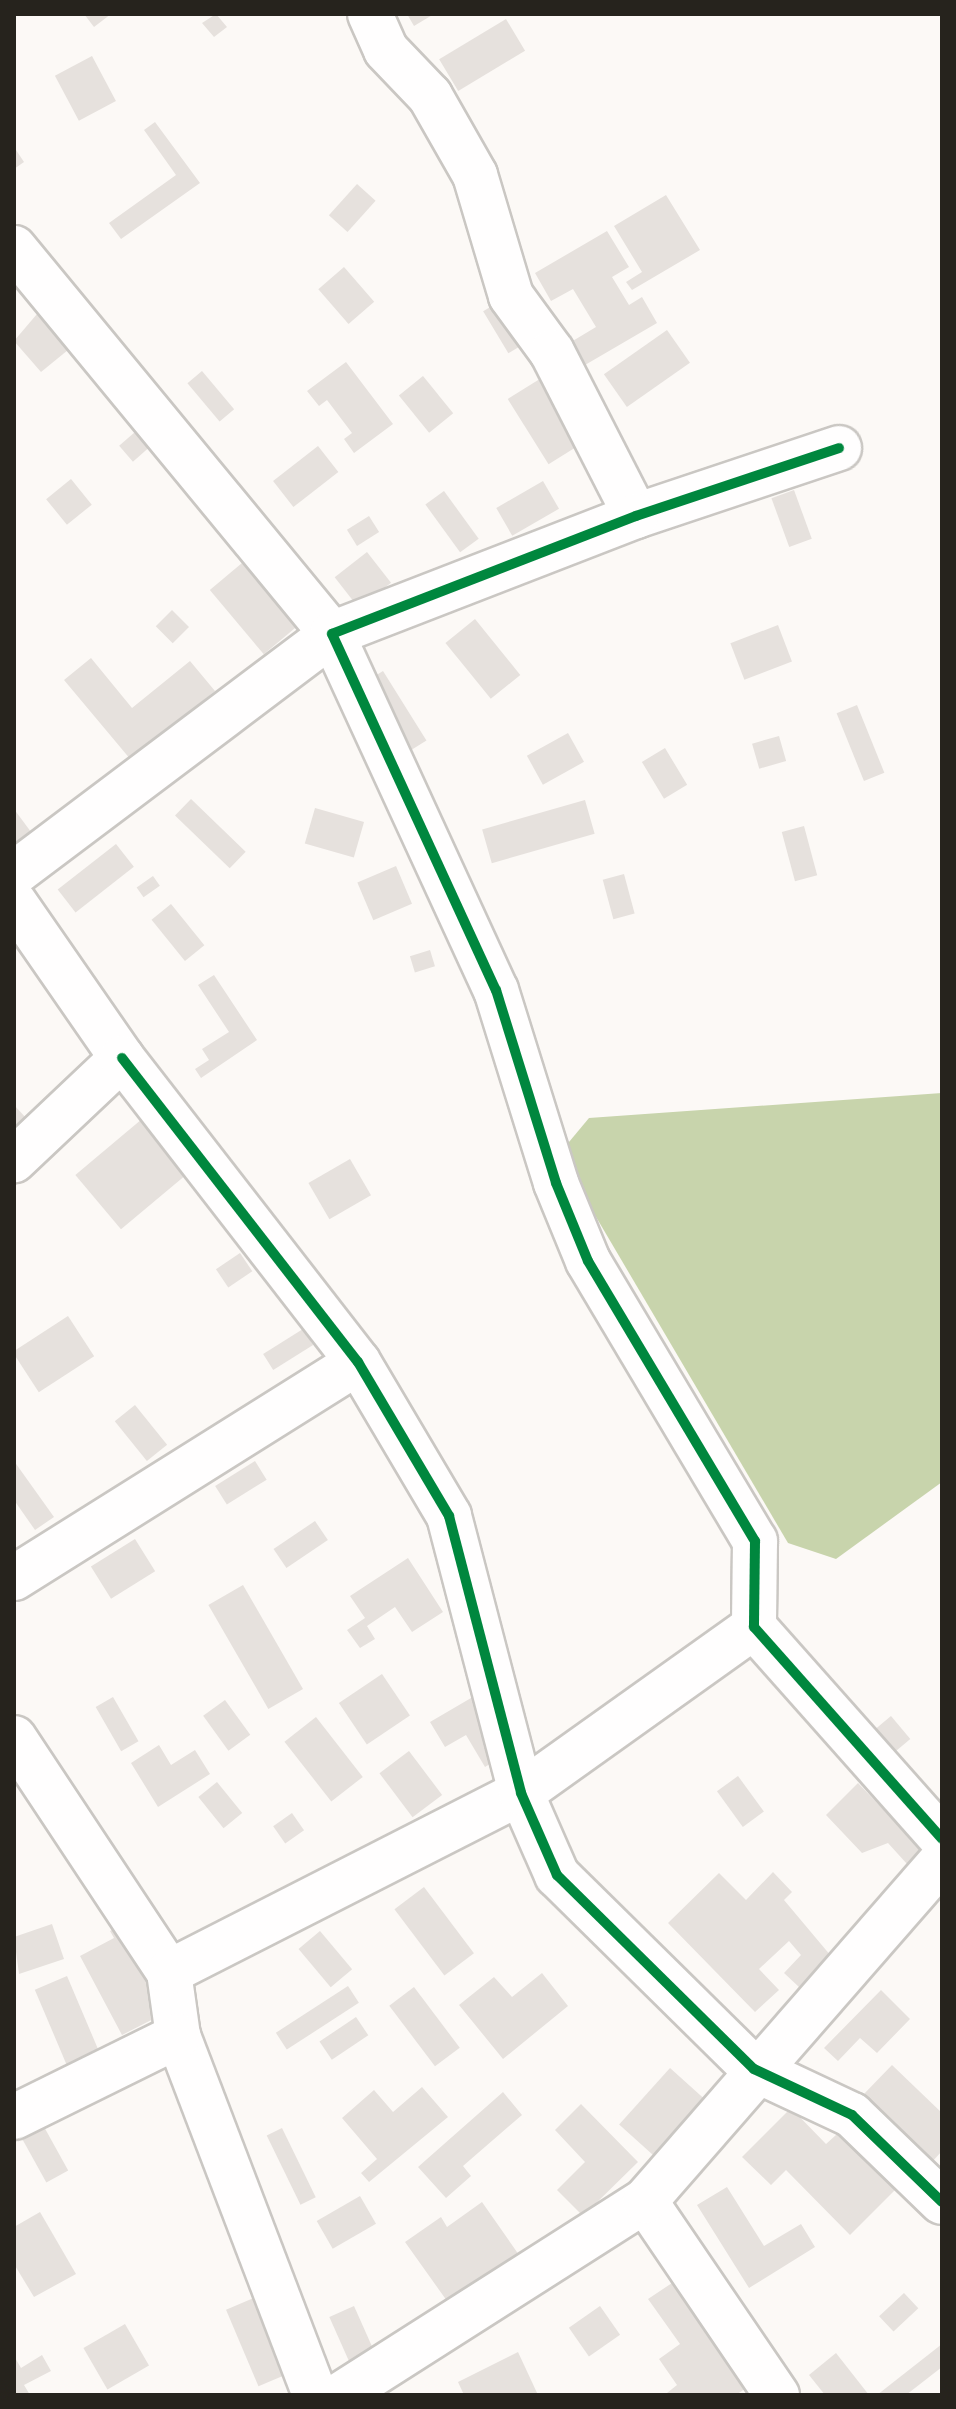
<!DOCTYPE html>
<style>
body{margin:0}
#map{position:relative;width:956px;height:2409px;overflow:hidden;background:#fcf9f6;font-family:Roboto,sans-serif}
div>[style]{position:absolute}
.water>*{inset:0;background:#c8d4ac}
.building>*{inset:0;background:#e6e1dd;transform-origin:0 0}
.roads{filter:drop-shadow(2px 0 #cac7c3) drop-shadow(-2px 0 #cac7c3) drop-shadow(0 2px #cac7c3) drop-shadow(0 -2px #cac7c3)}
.street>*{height:44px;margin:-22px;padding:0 22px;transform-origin:22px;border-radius:22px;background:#fffefe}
.cycleway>*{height:10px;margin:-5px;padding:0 5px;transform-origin:5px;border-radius:5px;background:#00873e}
span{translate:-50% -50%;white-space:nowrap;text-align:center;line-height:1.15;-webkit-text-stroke:7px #fefaf4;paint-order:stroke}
.frame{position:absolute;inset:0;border:16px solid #26231d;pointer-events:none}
</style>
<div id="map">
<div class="water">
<div style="clip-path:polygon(942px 1093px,942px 1482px,836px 1559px,788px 1543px,559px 1154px,589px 1118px)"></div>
</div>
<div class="building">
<div style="clip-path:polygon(84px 14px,111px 14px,94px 27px)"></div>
<div style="clip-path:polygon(216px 14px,227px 27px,214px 37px,202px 23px)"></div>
<div style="clip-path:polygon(407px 14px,434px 14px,414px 26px)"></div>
<div style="left:506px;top:19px;width:37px;height:78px;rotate:59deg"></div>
<div style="left:92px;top:56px;width:51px;height:42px;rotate:62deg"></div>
<div style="clip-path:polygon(155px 122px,200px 183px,121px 239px,109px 223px,176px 175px,144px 130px)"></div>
<div style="clip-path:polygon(16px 150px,24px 162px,14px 169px,14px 151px)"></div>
<div style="left:357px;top:184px;width:25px;height:42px;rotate:42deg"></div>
<div style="clip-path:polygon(666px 195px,700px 250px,632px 290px,626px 282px,642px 272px,614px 226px)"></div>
<div style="clip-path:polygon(607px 231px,629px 267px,612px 277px,629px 305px,642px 297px,657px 323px,585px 365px,571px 342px,596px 327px,573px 289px,551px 301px,535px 273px)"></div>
<div style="left:344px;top:267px;width:46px;height:34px;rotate:49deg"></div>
<div style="left:502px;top:300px;width:49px;height:22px;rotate:59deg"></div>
<div style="clip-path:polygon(37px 314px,68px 350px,41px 372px,14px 341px)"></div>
<div style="left:667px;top:330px;width:40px;height:77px;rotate:55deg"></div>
<div style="clip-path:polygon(346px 362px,393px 424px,354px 453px,344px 439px,352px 433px,327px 400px,319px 406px,307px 391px)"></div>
<div style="left:202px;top:371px;width:50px;height:19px;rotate:50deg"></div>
<div style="left:551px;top:372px;width:77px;height:51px;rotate:58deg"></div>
<div style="left:423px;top:376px;width:48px;height:31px;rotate:51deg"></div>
<div style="left:135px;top:432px;width:21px;height:21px;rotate:49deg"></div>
<div style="left:318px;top:446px;width:33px;height:57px;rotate:52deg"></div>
<div style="left:71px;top:479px;width:33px;height:32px;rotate:51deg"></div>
<div style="left:543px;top:481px;width:32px;height:54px;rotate:60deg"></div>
<div style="left:794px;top:490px;width:52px;height:24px;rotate:70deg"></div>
<div style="left:444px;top:491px;width:59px;height:23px;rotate:54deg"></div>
<div style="left:369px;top:516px;width:19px;height:26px;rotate:58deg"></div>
<div style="left:367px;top:552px;width:39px;height:41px;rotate:52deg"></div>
<div style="left:242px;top:563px;width:84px;height:42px;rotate:50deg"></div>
<div style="left:172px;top:610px;width:24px;height:23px;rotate:45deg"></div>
<div style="left:475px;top:619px;width:72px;height:38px;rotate:51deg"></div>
<div style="left:778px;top:625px;width:39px;height:51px;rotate:69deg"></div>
<div style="clip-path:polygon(91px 658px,132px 708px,190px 661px,215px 691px,131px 760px,64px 680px)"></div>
<div style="left:383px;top:671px;width:82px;height:26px;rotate:58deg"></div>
<div style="left:857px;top:705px;width:73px;height:22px;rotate:68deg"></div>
<div style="left:568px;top:733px;width:33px;height:47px;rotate:61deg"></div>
<div style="left:779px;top:736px;width:26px;height:28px;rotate:74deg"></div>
<div style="left:665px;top:748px;width:43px;height:27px;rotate:59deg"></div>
<div style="left:191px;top:799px;width:76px;height:23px;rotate:44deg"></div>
<div style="left:585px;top:800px;width:35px;height:107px;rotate:74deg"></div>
<div style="left:315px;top:808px;width:51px;height:37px;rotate:16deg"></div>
<div style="clip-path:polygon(14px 809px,31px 832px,14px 843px)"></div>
<div style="left:804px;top:826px;width:51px;height:23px;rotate:75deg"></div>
<div style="left:116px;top:844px;width:29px;height:74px;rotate:52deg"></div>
<div style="left:396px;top:866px;width:41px;height:42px;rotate:67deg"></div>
<div style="left:624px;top:874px;width:41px;height:22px;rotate:75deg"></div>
<div style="left:153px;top:876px;width:12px;height:20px;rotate:55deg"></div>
<div style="left:171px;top:904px;width:53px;height:25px;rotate:51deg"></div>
<div style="left:430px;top:950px;width:17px;height:21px;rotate:73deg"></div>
<div style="clip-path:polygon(214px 975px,257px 1040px,201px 1078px,195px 1069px,209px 1060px,202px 1049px,229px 1032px,198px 985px)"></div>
<div style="clip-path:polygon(14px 1105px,27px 1119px,14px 1131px)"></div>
<div style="left:142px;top:1119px;width:71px;height:87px;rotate:50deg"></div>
<div style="left:350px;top:1159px;width:42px;height:48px;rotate:60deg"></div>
<div style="left:240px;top:1253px;width:22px;height:29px;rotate:56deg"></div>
<div style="left:68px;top:1316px;width:48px;height:66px;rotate:57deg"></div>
<div style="left:303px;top:1329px;width:19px;height:47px;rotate:58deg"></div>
<div style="left:135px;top:1405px;width:51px;height:26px;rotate:51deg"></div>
<div style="clip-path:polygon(14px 1461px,54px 1517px,35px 1530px,14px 1500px)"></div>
<div style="left:255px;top:1461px;width:22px;height:47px;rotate:58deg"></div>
<div style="left:315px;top:1521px;width:23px;height:50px;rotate:56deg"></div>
<div style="left:135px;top:1539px;width:38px;height:52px;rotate:58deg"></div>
<div style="clip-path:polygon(408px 1558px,443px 1612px,412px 1632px,395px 1607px,367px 1626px,375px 1639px,360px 1648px,347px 1630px,365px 1618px,350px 1596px)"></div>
<div style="left:243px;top:1585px;width:120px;height:40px;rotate:60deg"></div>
<div style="left:382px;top:1674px;width:50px;height:52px;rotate:56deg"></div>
<div style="clip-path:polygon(483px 1691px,517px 1747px,485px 1767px,466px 1735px,445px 1747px,430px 1722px)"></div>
<div style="left:113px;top:1697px;width:51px;height:20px;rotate:60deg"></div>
<div style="left:225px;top:1700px;width:43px;height:27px;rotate:54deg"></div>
<div style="left:891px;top:1716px;width:30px;height:23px;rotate:50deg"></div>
<div style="left:316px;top:1717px;width:76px;height:40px;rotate:52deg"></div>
<div style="clip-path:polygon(159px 1745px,171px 1765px,195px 1750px,210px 1774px,158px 1807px,131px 1763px)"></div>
<div style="left:409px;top:1751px;width:55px;height:37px;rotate:53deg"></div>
<div style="left:738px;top:1776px;width:44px;height:26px;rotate:54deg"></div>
<div style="left:217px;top:1782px;width:40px;height:24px;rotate:51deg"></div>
<div style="clip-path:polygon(858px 1783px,922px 1850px,907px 1864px,888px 1843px,862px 1853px,826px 1815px)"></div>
<div style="left:292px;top:1813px;width:21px;height:23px;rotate:55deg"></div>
<div style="clip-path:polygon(773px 1872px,792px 1892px,784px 1900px,831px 1956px,799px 1987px,784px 1973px,801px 1955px,789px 1941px,759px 1969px,779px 1990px,755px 2012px,668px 1923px,719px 1873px,746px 1900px)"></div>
<div style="left:424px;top:1887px;width:83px;height:37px;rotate:53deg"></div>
<div style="clip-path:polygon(52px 1924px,64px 1959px,19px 1974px,14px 1937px)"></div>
<div style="clip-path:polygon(118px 1927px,163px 2014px,122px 2035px,80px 1956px,114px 1938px,110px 1931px)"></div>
<div style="left:320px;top:1931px;width:50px;height:28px;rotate:50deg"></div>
<div style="clip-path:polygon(542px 1973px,568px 2006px,503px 2059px,459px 2005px,494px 1977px,512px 1997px)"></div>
<div style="left:67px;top:1976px;width:82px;height:35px;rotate:67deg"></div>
<div style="left:348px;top:1986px;width:20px;height:86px;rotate:57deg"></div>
<div style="left:414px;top:1987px;width:76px;height:31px;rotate:53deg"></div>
<div style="clip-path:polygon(881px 1990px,910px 2019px,877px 2053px,860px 2038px,838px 2061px,824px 2048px)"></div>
<div style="left:356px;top:2017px;width:22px;height:44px;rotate:56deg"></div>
<div style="clip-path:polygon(892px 2065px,942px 2113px,942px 2151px,931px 2163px,862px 2096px)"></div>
<div style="left:670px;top:2068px;width:46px;height:76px;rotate:42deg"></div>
<div style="clip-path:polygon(422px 2087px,448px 2117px,369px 2182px,361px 2173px,377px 2159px,342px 2118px,374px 2090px,393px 2112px)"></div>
<div style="clip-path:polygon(503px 2092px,522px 2115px,463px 2166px,471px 2176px,446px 2198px,418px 2167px)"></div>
<div style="clip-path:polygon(581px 2104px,638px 2162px,583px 2216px,557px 2190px,585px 2162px,555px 2130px)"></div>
<div style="clip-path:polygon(791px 2108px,826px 2144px,846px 2126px,902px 2183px,850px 2235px,786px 2170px,771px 2185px,742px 2157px)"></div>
<div style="left:43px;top:2125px;width:52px;height:25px;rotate:61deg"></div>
<div style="left:282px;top:2128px;width:77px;height:17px;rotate:64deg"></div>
<div style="clip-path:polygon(727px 2187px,764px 2246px,801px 2224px,815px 2247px,749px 2288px,697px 2205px)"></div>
<div style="left:360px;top:2196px;width:32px;height:50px;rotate:60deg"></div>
<div style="clip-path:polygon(482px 2202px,526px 2265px,452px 2308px,405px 2242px,441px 2217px,447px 2227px)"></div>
<div style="clip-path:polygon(40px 2212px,76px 2274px,34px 2297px,14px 2264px,14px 2227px)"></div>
<div style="clip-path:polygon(675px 2281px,749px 2386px,736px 2395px,667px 2393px,677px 2385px,659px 2359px,680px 2344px,648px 2299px)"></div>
<div style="left:904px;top:2293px;width:21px;height:34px;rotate:47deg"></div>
<div style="left:261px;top:2295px;width:83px;height:38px;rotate:67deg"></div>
<div style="left:354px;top:2306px;width:52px;height:27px;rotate:66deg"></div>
<div style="left:600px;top:2306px;width:35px;height:38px;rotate:55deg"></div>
<div style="left:125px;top:2324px;width:48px;height:48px;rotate:60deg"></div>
<div style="clip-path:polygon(942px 2344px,942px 2367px,906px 2395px,877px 2395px)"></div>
<div style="clip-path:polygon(518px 2352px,538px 2395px,464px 2395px,458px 2382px)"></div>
<div style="clip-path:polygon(836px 2353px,869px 2395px,825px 2395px,809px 2375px)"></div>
<div style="clip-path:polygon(42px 2355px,51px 2371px,24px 2385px,30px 2395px,14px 2395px,14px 2356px,21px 2368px)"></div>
</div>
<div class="roads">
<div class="street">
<div style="left:370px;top:14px;width:39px;rotate:66deg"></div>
<div style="left:386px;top:50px;width:64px;rotate:46.3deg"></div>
<div style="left:430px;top:96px;width:91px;rotate:60.3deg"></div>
<div style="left:475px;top:175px;width:126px;rotate:73.4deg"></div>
<div style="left:511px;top:296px;width:69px;rotate:53.8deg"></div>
<div style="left:552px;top:352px;width:184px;rotate:62.9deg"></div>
<div style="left:14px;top:248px;width:500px;rotate:50.52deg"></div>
<div style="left:332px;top:634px;width:398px;rotate:143deg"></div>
<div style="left:839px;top:448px;width:214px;rotate:161.5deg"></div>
<div style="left:636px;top:516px;width:326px;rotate:158.8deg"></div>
<div style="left:332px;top:634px;width:392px;rotate:65.3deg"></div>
<div style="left:496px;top:990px;width:202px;rotate:72.7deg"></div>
<div style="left:556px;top:1183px;width:84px;rotate:67.7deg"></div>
<div style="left:588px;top:1261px;width:326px;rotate:59.2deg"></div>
<div style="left:755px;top:1541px;width:86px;rotate:90.7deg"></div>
<div style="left:754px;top:1627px;width:283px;rotate:48.4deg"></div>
<div style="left:14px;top:902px;width:190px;rotate:55.3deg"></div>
<div style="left:122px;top:1058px;width:149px;rotate:136.6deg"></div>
<div style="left:122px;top:1058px;width:385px;rotate:52.2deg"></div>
<div style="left:358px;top:1362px;width:179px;rotate:59.4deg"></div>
<div style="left:449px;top:1516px;width:286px;rotate:75.4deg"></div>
<div style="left:521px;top:1793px;width:90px;rotate:66.3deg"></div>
<div style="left:557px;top:1875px;width:276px;rotate:44.6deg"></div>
<div style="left:754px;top:2069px;width:108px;rotate:25.1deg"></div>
<div style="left:852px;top:2115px;width:125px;rotate:44deg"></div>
<div style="left:14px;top:1578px;width:406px;rotate:-32.1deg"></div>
<div style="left:14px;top:1738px;width:281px;rotate:56.5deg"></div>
<div style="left:169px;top:1972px;width:65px;rotate:82deg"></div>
<div style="left:178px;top:2036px;width:384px;rotate:69.1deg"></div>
<div style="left:169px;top:1972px;width:395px;rotate:-27deg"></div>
<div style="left:521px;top:1793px;width:286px;rotate:-35.5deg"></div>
<div style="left:14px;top:2117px;width:183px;rotate:-26.3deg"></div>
<div style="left:645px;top:2201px;width:235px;rotate:55.8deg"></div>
<div style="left:340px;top:2395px;width:361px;rotate:-32.5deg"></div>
<div style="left:645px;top:2201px;width:452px;rotate:-48.9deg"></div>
</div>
</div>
<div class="cycleway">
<div style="left:839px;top:448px;width:214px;rotate:161.5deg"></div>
<div style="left:636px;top:516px;width:326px;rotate:158.8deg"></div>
<div style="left:332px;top:634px;width:392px;rotate:65.3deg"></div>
<div style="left:496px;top:990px;width:202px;rotate:72.7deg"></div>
<div style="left:556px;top:1183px;width:84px;rotate:67.7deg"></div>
<div style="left:588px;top:1261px;width:326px;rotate:59.2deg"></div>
<div style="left:755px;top:1541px;width:86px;rotate:90.7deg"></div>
<div style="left:754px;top:1627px;width:283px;rotate:48.4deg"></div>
<div style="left:122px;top:1058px;width:385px;rotate:52.2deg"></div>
<div style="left:358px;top:1362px;width:179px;rotate:59.4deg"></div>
<div style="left:449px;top:1516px;width:286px;rotate:75.4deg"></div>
<div style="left:521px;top:1793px;width:90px;rotate:66.3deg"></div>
<div style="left:557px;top:1875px;width:276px;rotate:44.6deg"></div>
<div style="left:754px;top:2069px;width:108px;rotate:25.1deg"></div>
<div style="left:852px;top:2115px;width:125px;rotate:44deg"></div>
</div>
<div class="frame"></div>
</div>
